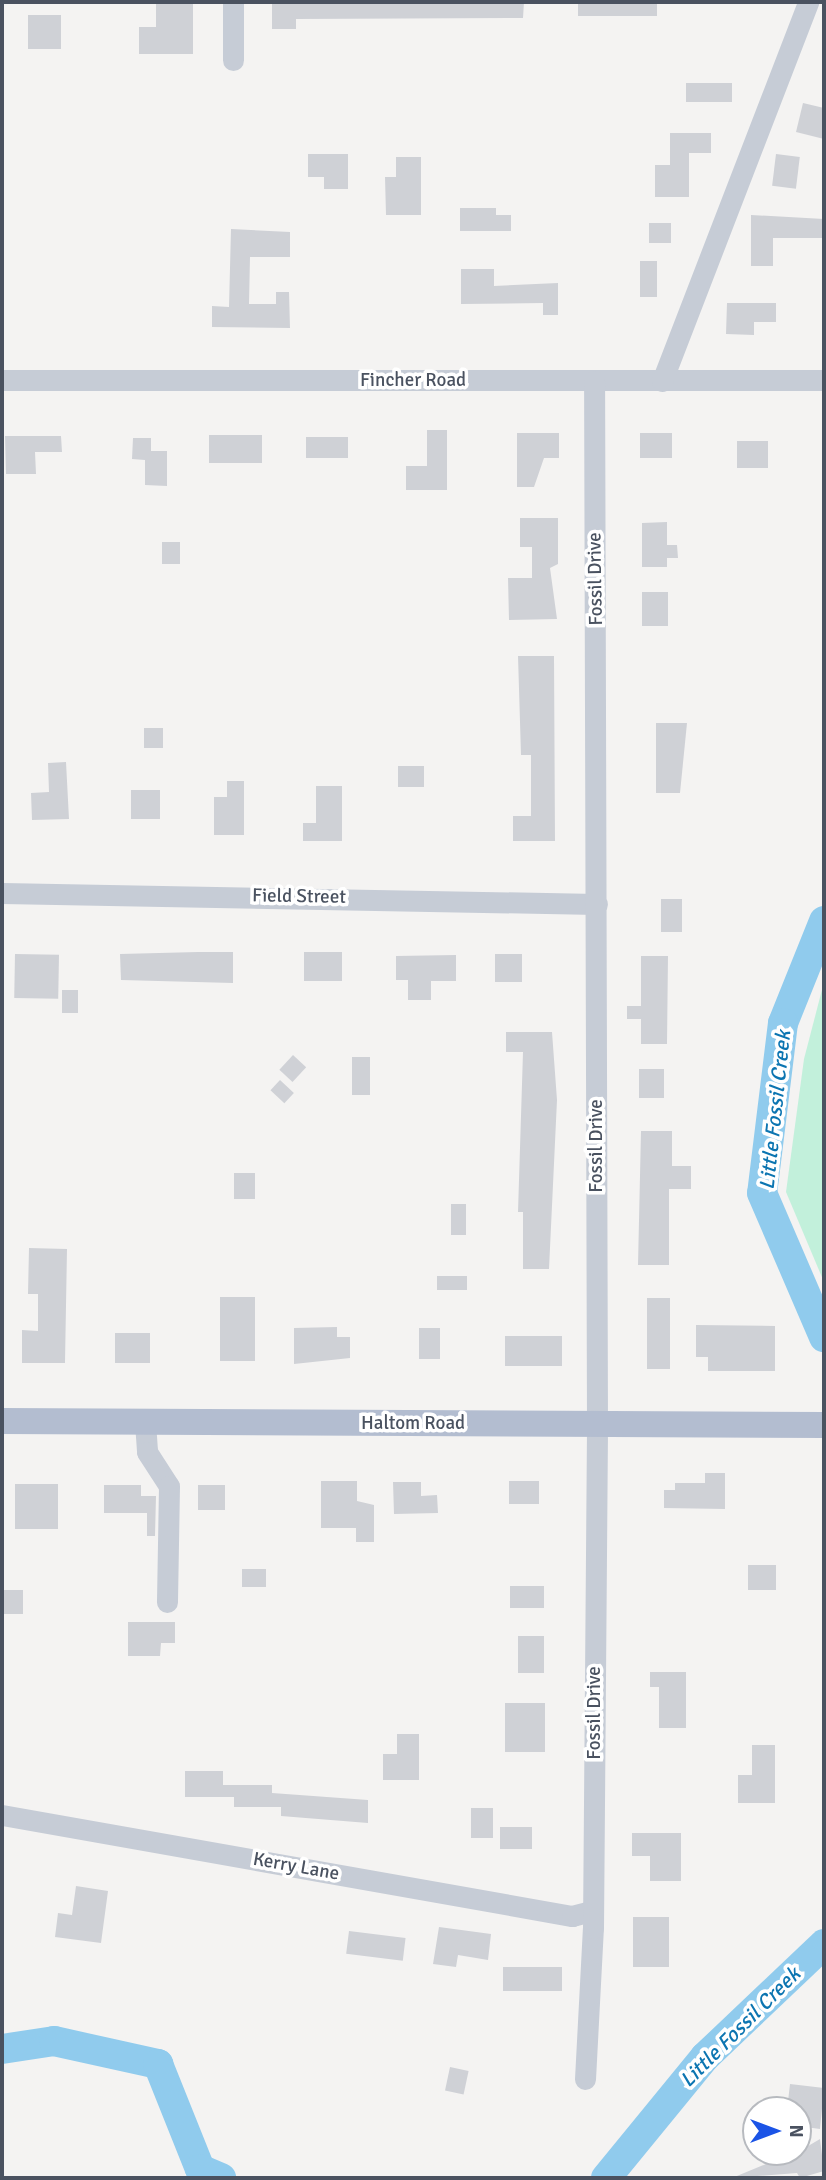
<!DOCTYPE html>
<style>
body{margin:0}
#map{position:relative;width:826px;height:2180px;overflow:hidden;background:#f4f3f2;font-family:Signika,sans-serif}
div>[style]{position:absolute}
.green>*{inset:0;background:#c2f0db}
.river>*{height:30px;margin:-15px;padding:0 15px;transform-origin:15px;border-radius:15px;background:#90cbed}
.building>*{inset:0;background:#cfd1d6;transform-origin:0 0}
.minor>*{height:21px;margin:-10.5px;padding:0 10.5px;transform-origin:10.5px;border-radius:10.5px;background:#c6ccd6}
.major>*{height:26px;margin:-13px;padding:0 13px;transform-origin:13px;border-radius:13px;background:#b3bdd0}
span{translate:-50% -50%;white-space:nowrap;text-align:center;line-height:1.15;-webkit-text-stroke:7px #fff;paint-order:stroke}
.street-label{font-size:19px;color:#4a5260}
.water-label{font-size:21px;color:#0c75b1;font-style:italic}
.frame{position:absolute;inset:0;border:4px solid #4a5260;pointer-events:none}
.north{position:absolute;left:742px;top:2096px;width:70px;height:70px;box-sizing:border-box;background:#fff;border:2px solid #b7babf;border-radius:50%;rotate:90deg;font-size:19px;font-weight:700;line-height:28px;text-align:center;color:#4a5260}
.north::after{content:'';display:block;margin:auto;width:24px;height:32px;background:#1b54e6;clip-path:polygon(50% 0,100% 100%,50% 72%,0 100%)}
</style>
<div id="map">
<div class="green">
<div style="clip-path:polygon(824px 982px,824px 1282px,786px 1192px,804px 1059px)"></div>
</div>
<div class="river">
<div style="left:824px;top:921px;width:110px;rotate:111.9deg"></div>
<div style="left:783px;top:1023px;width:171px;rotate:97deg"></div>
<div style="left:762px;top:1193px;width:157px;rotate:66.7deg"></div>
<div style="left:2px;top:2049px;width:53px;rotate:-8.7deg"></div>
<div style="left:54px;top:2041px;width:107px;rotate:12.5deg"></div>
<div style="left:158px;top:2064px;width:113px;rotate:68.2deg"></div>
<div style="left:200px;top:2169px;width:23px;rotate:23deg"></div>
<div style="left:606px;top:2178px;width:156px;rotate:-50.7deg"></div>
<div style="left:705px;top:2057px;width:164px;rotate:-43.5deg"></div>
</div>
<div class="building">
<div style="clip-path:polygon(156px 2px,193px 2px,193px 54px,139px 54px,139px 27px,156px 27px)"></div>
<div style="clip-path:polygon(272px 2px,524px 2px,523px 18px,296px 19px,296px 29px,272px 29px)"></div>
<div style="left:578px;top:2px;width:79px;height:14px"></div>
<div style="left:28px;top:15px;width:33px;height:34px"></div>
<div style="left:686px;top:83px;width:46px;height:19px"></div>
<div style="clip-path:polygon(803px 103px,824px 108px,824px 139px,796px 132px)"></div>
<div style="clip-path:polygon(670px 133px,711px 133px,711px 153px,689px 153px,689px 197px,655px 197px,655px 165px,670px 165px)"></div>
<div style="clip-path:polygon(308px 154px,348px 154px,348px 189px,324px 189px,324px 177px,308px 177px)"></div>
<div style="left:776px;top:154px;width:24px;height:32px;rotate:7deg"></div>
<div style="clip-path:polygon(396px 157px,421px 157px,421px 215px,386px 215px,385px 177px,396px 177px)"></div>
<div style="clip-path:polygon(460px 208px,496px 208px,496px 215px,511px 215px,511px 231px,460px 231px)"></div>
<div style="clip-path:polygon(751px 215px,824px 219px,824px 238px,773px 238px,773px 266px,751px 266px)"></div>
<div style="left:649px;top:223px;width:22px;height:20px"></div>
<div style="clip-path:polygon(231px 229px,290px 232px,290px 257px,250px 257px,249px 304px,276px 304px,276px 292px,289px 292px,290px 328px,212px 327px,212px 306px,229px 307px)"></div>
<div style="left:640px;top:261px;width:17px;height:36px"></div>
<div style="clip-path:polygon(461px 269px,494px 269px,494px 286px,558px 283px,558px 315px,543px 315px,543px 303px,461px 304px)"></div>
<div style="clip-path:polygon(727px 303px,776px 303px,776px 322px,754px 322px,754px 335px,726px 334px)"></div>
<div style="clip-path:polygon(427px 430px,447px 430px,447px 490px,406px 490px,406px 466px,427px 466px)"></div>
<div style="clip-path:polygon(517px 433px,559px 433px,559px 458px,544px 458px,534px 487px,517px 487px)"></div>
<div style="left:640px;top:433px;width:32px;height:25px"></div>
<div style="left:209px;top:435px;width:53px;height:28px"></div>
<div style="clip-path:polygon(5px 436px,61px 436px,62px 452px,35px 452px,36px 474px,6px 474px)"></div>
<div style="left:306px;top:437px;width:42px;height:21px"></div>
<div style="clip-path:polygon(133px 438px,151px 438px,151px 451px,167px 451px,167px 486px,145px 485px,145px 460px,132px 459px)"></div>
<div style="left:737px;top:441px;width:31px;height:27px"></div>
<div style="clip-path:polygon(520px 518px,558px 518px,558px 564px,550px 568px,557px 619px,509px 620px,508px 578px,532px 578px,532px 547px,520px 547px)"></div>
<div style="clip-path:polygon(667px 522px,667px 545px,677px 545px,678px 558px,667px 558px,667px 567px,642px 567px,642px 523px)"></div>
<div style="left:162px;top:542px;width:18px;height:22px"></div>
<div style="left:642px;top:592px;width:26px;height:34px"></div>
<div style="clip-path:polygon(518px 656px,554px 656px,555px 841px,513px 841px,513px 816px,531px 816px,531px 755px,521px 755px)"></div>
<div style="clip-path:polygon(656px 723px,687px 723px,680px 793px,656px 793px)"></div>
<div style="left:144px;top:728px;width:19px;height:20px"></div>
<div style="clip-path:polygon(66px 762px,69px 819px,32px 820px,31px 793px,49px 792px,48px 763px)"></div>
<div style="left:398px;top:766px;width:26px;height:21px"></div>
<div style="clip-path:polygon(227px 781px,244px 781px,244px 835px,214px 835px,214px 797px,227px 797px)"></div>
<div style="clip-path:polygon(316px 786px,342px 786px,342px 841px,303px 841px,303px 823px,316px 823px)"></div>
<div style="left:131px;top:790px;width:29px;height:29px"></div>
<div style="left:661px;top:899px;width:21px;height:33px"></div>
<div style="clip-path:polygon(198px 952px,233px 952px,233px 983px,121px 980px,120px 954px)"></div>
<div style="left:304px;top:952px;width:38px;height:29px"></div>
<div style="left:15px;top:954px;width:44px;height:44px;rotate:1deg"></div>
<div style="left:495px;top:954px;width:27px;height:28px"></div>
<div style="clip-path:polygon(456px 955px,456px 981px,431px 981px,431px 1000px,408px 1000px,408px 980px,396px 980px,396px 956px)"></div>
<div style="clip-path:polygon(641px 956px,668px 956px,667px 1044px,641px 1044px,641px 1019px,627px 1019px,627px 1006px,641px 1006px)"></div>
<div style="left:62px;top:990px;width:16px;height:23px"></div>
<div style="clip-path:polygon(506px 1032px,552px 1032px,557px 1100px,549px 1269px,523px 1269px,523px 1212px,518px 1212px,523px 1052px,506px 1052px)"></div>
<div style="left:293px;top:1055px;width:18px;height:20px;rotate:43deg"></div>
<div style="left:352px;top:1057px;width:18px;height:38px"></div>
<div style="left:639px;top:1069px;width:25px;height:29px"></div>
<div style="left:280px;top:1080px;width:19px;height:14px;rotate:43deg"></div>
<div style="clip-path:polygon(641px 1131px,672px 1131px,672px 1166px,691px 1166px,691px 1189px,669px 1189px,669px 1265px,638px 1265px)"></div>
<div style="left:234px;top:1173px;width:21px;height:26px"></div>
<div style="left:451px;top:1204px;width:15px;height:31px"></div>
<div style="clip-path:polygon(29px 1248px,67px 1249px,65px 1363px,22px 1363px,22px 1330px,38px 1331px,38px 1294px,28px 1294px)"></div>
<div style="left:437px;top:1276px;width:30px;height:14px"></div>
<div style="left:220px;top:1297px;width:35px;height:64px"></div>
<div style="left:647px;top:1298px;width:23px;height:71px"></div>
<div style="clip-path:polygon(696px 1325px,775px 1326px,775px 1371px,708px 1371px,708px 1357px,696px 1357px)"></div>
<div style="clip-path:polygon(337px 1327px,337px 1337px,350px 1337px,350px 1358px,294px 1364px,294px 1328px)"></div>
<div style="left:419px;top:1328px;width:21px;height:31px"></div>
<div style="left:115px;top:1333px;width:35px;height:30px"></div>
<div style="left:505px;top:1336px;width:57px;height:30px"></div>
<div style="clip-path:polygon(705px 1473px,725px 1473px,725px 1509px,664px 1508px,664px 1490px,675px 1490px,675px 1483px,705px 1483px)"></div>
<div style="clip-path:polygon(321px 1481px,357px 1481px,357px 1501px,374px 1505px,374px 1542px,356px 1542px,356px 1528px,321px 1528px)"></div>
<div style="left:509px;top:1481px;width:30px;height:23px"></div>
<div style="clip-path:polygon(393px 1482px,421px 1482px,421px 1496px,437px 1495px,438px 1513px,394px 1514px)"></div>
<div style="left:15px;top:1484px;width:43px;height:45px"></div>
<div style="clip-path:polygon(104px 1485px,141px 1485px,141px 1496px,156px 1496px,155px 1536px,147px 1536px,147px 1513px,104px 1513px)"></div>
<div style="left:198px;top:1485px;width:27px;height:25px"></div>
<div style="left:748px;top:1565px;width:28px;height:25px"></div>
<div style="left:242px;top:1569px;width:24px;height:18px"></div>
<div style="left:510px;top:1586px;width:34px;height:22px"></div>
<div style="left:2px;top:1590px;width:21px;height:24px"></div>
<div style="clip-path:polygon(128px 1622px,175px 1622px,175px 1643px,161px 1643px,160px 1656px,128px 1656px)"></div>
<div style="left:518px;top:1636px;width:26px;height:37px"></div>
<div style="clip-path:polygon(650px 1672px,686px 1672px,686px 1728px,659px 1728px,659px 1687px,650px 1687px)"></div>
<div style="left:505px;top:1703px;width:40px;height:49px"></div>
<div style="clip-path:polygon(397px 1734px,419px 1734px,419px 1780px,383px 1780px,383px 1754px,397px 1754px)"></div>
<div style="clip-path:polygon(752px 1745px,775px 1745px,775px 1803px,738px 1803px,738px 1775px,752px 1775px)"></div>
<div style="clip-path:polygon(185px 1771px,223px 1771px,223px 1785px,272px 1785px,272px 1793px,368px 1800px,368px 1823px,281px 1816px,281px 1807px,234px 1807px,234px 1797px,185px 1797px)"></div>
<div style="left:471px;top:1808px;width:22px;height:30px"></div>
<div style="left:500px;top:1827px;width:32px;height:22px"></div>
<div style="clip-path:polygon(632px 1833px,681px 1833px,681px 1881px,650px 1881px,650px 1856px,632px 1856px)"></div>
<div style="clip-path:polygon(76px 1886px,108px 1891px,101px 1943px,55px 1937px,58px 1913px,72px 1915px)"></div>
<div style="left:633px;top:1917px;width:36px;height:50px"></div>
<div style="clip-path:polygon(439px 1927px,491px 1934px,488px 1960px,458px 1955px,456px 1967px,433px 1964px)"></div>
<div style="left:349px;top:1931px;width:57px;height:23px;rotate:7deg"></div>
<div style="left:503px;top:1967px;width:59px;height:24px"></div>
<div style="left:450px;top:2067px;width:19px;height:24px;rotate:12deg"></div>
<div style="clip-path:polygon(790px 2084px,824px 2088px,820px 2129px,798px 2126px,798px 2110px,787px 2110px)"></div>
<div style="clip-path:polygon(820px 2139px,824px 2171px,800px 2178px,797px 2173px,732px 2178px,766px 2164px,764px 2157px,798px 2152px)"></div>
</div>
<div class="minor">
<div style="left:233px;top:60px;width:58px;rotate:-90deg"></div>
<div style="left:2px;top:380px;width:822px"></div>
<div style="left:662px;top:381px;width:406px;rotate:-68.9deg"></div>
<div style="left:2px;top:893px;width:595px;rotate:1.06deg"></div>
<div style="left:145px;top:1422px;width:30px;rotate:86deg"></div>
<div style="left:147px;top:1452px;width:40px;rotate:57.1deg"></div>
<div style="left:169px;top:1486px;width:116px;rotate:91deg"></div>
<div style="left:2px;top:1815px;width:579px;rotate:10.05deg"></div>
<div style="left:572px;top:1916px;width:20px;rotate:-15deg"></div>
<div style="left:585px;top:2079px;width:151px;rotate:-87deg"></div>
<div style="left:593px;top:1928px;width:503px;rotate:-89.54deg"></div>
<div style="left:597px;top:1425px;width:1044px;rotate:-90.16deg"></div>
</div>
<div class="major">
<div style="left:2px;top:1421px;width:822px;rotate:0.28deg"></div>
</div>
<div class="street-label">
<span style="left:413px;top:381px">Fincher Road</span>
<span style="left:596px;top:579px;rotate:-91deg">Fossil Drive</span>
<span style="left:299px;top:897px;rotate:1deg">Field Street</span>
<span style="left:597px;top:1146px;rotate:-90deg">Fossil Drive</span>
<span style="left:413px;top:1424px">Haltom Road</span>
<span style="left:595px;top:1713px;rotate:-90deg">Fossil Drive</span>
<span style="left:296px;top:1867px;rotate:10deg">Kerry Lane</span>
</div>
<div class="water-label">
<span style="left:775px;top:1110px;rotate:-84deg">Little Fossil Creek</span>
<span style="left:740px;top:2027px;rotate:-45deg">Little Fossil Creek</span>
</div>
<div class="frame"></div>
<div class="north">N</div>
</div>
